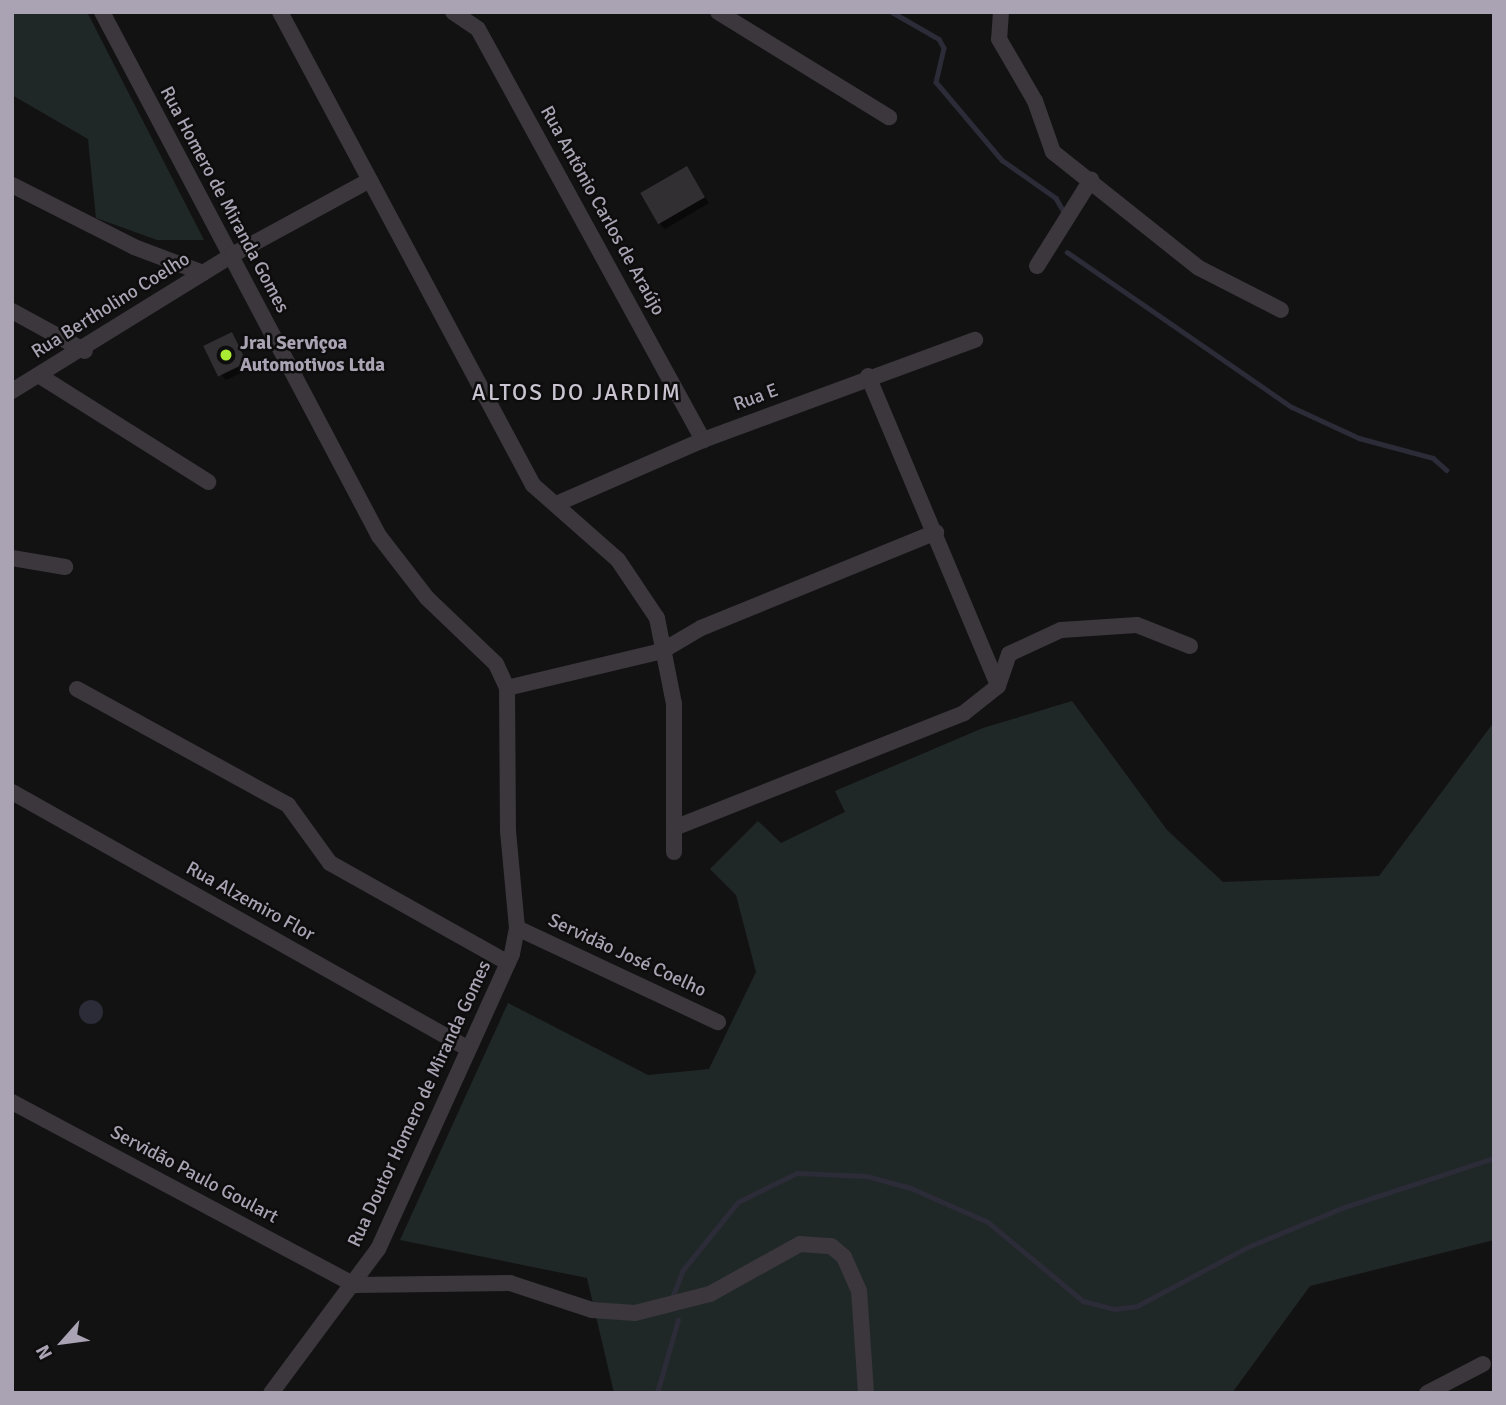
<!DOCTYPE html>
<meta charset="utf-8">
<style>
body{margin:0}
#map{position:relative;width:1506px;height:1405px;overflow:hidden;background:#131213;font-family:Signika,sans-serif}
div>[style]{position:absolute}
.green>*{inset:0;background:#202827}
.water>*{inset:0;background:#2c2b38}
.round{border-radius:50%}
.shadow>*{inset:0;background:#0007}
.stream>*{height:4.5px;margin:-2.25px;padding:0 2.25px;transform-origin:2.25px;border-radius:2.25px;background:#2c2b38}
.building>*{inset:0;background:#312f32;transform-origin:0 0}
.minor>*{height:16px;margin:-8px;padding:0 8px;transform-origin:8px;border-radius:8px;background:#3b373d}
.dots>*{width:19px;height:19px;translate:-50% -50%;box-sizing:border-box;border:4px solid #0e0d0e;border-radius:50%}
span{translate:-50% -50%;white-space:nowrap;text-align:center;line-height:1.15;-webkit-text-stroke:5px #0e0d0e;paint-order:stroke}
.street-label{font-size:19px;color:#aaa3b3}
.poi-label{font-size:19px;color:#aaa3b3;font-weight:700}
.left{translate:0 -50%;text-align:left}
.quarter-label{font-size:23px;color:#c9c4d0;letter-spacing:2px}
.frame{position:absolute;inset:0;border:14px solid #aaa3b3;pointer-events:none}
.north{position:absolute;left:28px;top:1307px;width:70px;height:70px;-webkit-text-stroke:5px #0e0d0e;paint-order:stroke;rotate:242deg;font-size:19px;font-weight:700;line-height:28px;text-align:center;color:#aaa3b3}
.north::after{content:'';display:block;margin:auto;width:24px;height:32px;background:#aaa3b3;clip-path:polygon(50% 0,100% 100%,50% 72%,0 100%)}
</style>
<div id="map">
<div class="green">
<div style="clip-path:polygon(12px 12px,87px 12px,204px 240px,157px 240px,96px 218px,88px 139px,12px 95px)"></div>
<div style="clip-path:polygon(1072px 701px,1167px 830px,1223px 882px,1379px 876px,1494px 722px,1494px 1240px,1310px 1286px,1232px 1393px,614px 1393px,587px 1278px,400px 1240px,508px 1003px,648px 1075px,709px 1069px,756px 972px,736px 895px,710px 869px,758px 821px,781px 843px,845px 812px,835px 791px,983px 728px)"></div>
</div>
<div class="water">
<div class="round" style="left:79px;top:1000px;width:24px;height:24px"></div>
</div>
<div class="shadow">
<div style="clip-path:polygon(686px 168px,709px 203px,665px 229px,660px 224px)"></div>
<div style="clip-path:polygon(232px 334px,251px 368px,226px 380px,221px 374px)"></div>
</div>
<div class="stream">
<div style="left:892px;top:12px;width:54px;rotate:29.9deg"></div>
<div style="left:939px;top:39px;width:10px;rotate:61deg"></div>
<div style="left:944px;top:48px;width:35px;rotate:103deg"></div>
<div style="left:936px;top:82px;width:102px;rotate:49.8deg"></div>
<div style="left:1002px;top:160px;width:66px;rotate:35.1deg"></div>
<div style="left:1056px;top:198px;width:14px;rotate:60deg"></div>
<div style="left:1067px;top:252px;width:273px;rotate:34.6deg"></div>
<div style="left:1292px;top:407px;width:74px;rotate:24.8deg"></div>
<div style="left:1359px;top:438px;width:77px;rotate:15.1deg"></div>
<div style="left:1433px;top:458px;width:18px;rotate:41deg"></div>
<div style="left:672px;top:1298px;width:30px;rotate:-69deg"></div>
<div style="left:683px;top:1270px;width:87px;rotate:-51deg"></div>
<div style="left:738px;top:1202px;width:66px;rotate:-26.2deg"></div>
<div style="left:797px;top:1173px;width:70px;rotate:2.5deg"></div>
<div style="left:867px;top:1176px;width:46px;rotate:15.3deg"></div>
<div style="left:911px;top:1188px;width:84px;rotate:23.8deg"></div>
<div style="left:988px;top:1222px;width:124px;rotate:39.7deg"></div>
<div style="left:1083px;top:1301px;width:32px;rotate:14deg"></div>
<div style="left:1114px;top:1309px;width:23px;rotate:-7deg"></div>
<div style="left:1137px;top:1306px;width:128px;rotate:-28deg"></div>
<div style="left:1250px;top:1246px;width:100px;rotate:-22.4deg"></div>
<div style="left:1342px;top:1208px;width:160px;rotate:-18.2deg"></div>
<div style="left:657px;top:1393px;width:76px;rotate:-74deg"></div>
</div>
<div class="building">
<div style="left:687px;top:166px;width:36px;height:54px;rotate:60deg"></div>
<div style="left:232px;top:332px;width:34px;height:32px;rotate:64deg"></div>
</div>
<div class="minor">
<div style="left:102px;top:12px;width:593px;rotate:62.14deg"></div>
<div style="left:379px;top:536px;width:78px;rotate:52.3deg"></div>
<div style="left:427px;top:598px;width:95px;rotate:43.7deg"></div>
<div style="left:496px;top:664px;width:26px;rotate:65deg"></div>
<div style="left:507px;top:688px;width:143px;rotate:89.6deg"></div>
<div style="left:508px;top:831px;width:97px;rotate:84.7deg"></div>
<div style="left:517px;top:928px;width:26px;rotate:101deg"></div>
<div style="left:512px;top:954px;width:324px;rotate:114.4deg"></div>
<div style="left:378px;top:1249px;width:179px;rotate:126.6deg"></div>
<div style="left:280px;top:12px;width:536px;rotate:61.86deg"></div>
<div style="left:533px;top:485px;width:113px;rotate:41.4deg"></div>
<div style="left:618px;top:560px;width:70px;rotate:56.1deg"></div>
<div style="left:657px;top:618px;width:88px;rotate:78.8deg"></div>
<div style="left:674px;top:704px;width:148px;rotate:90deg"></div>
<div style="left:453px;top:12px;width:30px;rotate:34deg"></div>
<div style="left:478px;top:29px;width:469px;rotate:61.3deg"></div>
<div style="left:718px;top:12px;width:201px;rotate:31.6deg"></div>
<div style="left:1001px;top:12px;width:27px;rotate:94deg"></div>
<div style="left:999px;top:39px;width:72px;rotate:59.9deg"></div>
<div style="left:1035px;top:101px;width:54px;rotate:70.6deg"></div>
<div style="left:1053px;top:152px;width:186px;rotate:38.5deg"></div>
<div style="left:1199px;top:268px;width:92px;rotate:27.1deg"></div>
<div style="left:12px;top:185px;width:137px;rotate:26.9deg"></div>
<div style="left:134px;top:247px;width:74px;rotate:20.6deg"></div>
<div style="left:1037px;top:266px;width:102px;rotate:-57.9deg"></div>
<div style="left:12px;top:311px;width:83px;rotate:28.7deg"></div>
<div style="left:40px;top:376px;width:199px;rotate:32.2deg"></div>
<div style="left:868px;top:376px;width:336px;rotate:67.2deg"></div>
<div style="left:12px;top:391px;width:259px;rotate:-31.7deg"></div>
<div style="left:232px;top:255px;width:157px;rotate:-28.5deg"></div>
<div style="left:556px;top:504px;width:160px;rotate:-23.5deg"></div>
<div style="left:703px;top:440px;width:290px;rotate:-20.2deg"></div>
<div style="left:12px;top:558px;width:54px;rotate:9.6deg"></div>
<div style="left:507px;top:688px;width:159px;rotate:-13.4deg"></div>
<div style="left:662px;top:651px;width:45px;rotate:-30.5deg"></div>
<div style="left:701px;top:628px;width:254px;rotate:-22.2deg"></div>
<div style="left:77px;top:689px;width:241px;rotate:28.8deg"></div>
<div style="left:288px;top:805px;width:72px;rotate:54.1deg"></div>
<div style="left:330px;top:863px;width:204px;rotate:29.3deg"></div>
<div style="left:12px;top:792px;width:522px;rotate:29.36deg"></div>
<div style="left:674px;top:828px;width:312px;rotate:-21.6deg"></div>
<div style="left:964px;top:713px;width:43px;rotate:-38.5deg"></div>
<div style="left:998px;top:686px;width:34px;rotate:-71deg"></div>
<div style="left:1009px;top:654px;width:57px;rotate:-24.8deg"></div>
<div style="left:1061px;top:630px;width:76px;rotate:-3.8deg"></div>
<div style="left:1137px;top:625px;width:57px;rotate:21.6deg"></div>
<div style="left:517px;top:928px;width:222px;rotate:25.1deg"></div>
<div style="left:12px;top:1102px;width:389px;rotate:28.1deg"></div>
<div style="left:355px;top:1285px;width:155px;rotate:-0.7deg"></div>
<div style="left:510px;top:1283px;width:86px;rotate:18.2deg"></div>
<div style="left:592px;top:1310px;width:43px;rotate:4deg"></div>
<div style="left:635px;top:1313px;width:77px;rotate:-14.2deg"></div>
<div style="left:710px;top:1294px;width:103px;rotate:-29.1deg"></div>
<div style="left:800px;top:1244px;width:31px;rotate:4deg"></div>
<div style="left:831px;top:1246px;width:17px;rotate:40deg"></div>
<div style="left:844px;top:1257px;width:36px;rotate:66deg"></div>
<div style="left:859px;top:1290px;width:103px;rotate:86.1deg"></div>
<div style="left:1427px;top:1393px;width:63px;rotate:-27.4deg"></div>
</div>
<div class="dots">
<div style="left:226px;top:355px;background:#a8eb32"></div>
</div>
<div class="street-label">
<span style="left:224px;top:200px;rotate:62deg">Rua Homero de Miranda Gomes</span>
<span style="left:602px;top:211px;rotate:61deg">Rua Antônio Carlos de Araújo</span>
<span style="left:111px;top:306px;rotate:-32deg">Rua Bertholino Coelho</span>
<span style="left:756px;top:398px;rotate:-20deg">Rua E</span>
<span style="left:250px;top:902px;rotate:29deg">Rua Alzemiro Flor</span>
<span style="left:627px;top:956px;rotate:25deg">Servidão José Coelho</span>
<span style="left:420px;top:1104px;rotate:-65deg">Rua Doutor Homero de Miranda Gomes</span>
<span style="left:194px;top:1175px;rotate:28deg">Servidão Paulo Goulart</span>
</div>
<div class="poi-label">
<span class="left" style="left:240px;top:355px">Jral Serviçoa<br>Automotivos Ltda</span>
</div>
<div class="quarter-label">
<span style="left:577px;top:393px">ALTOS DO JARDIM</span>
</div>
<div class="frame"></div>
<div class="north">N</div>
</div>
